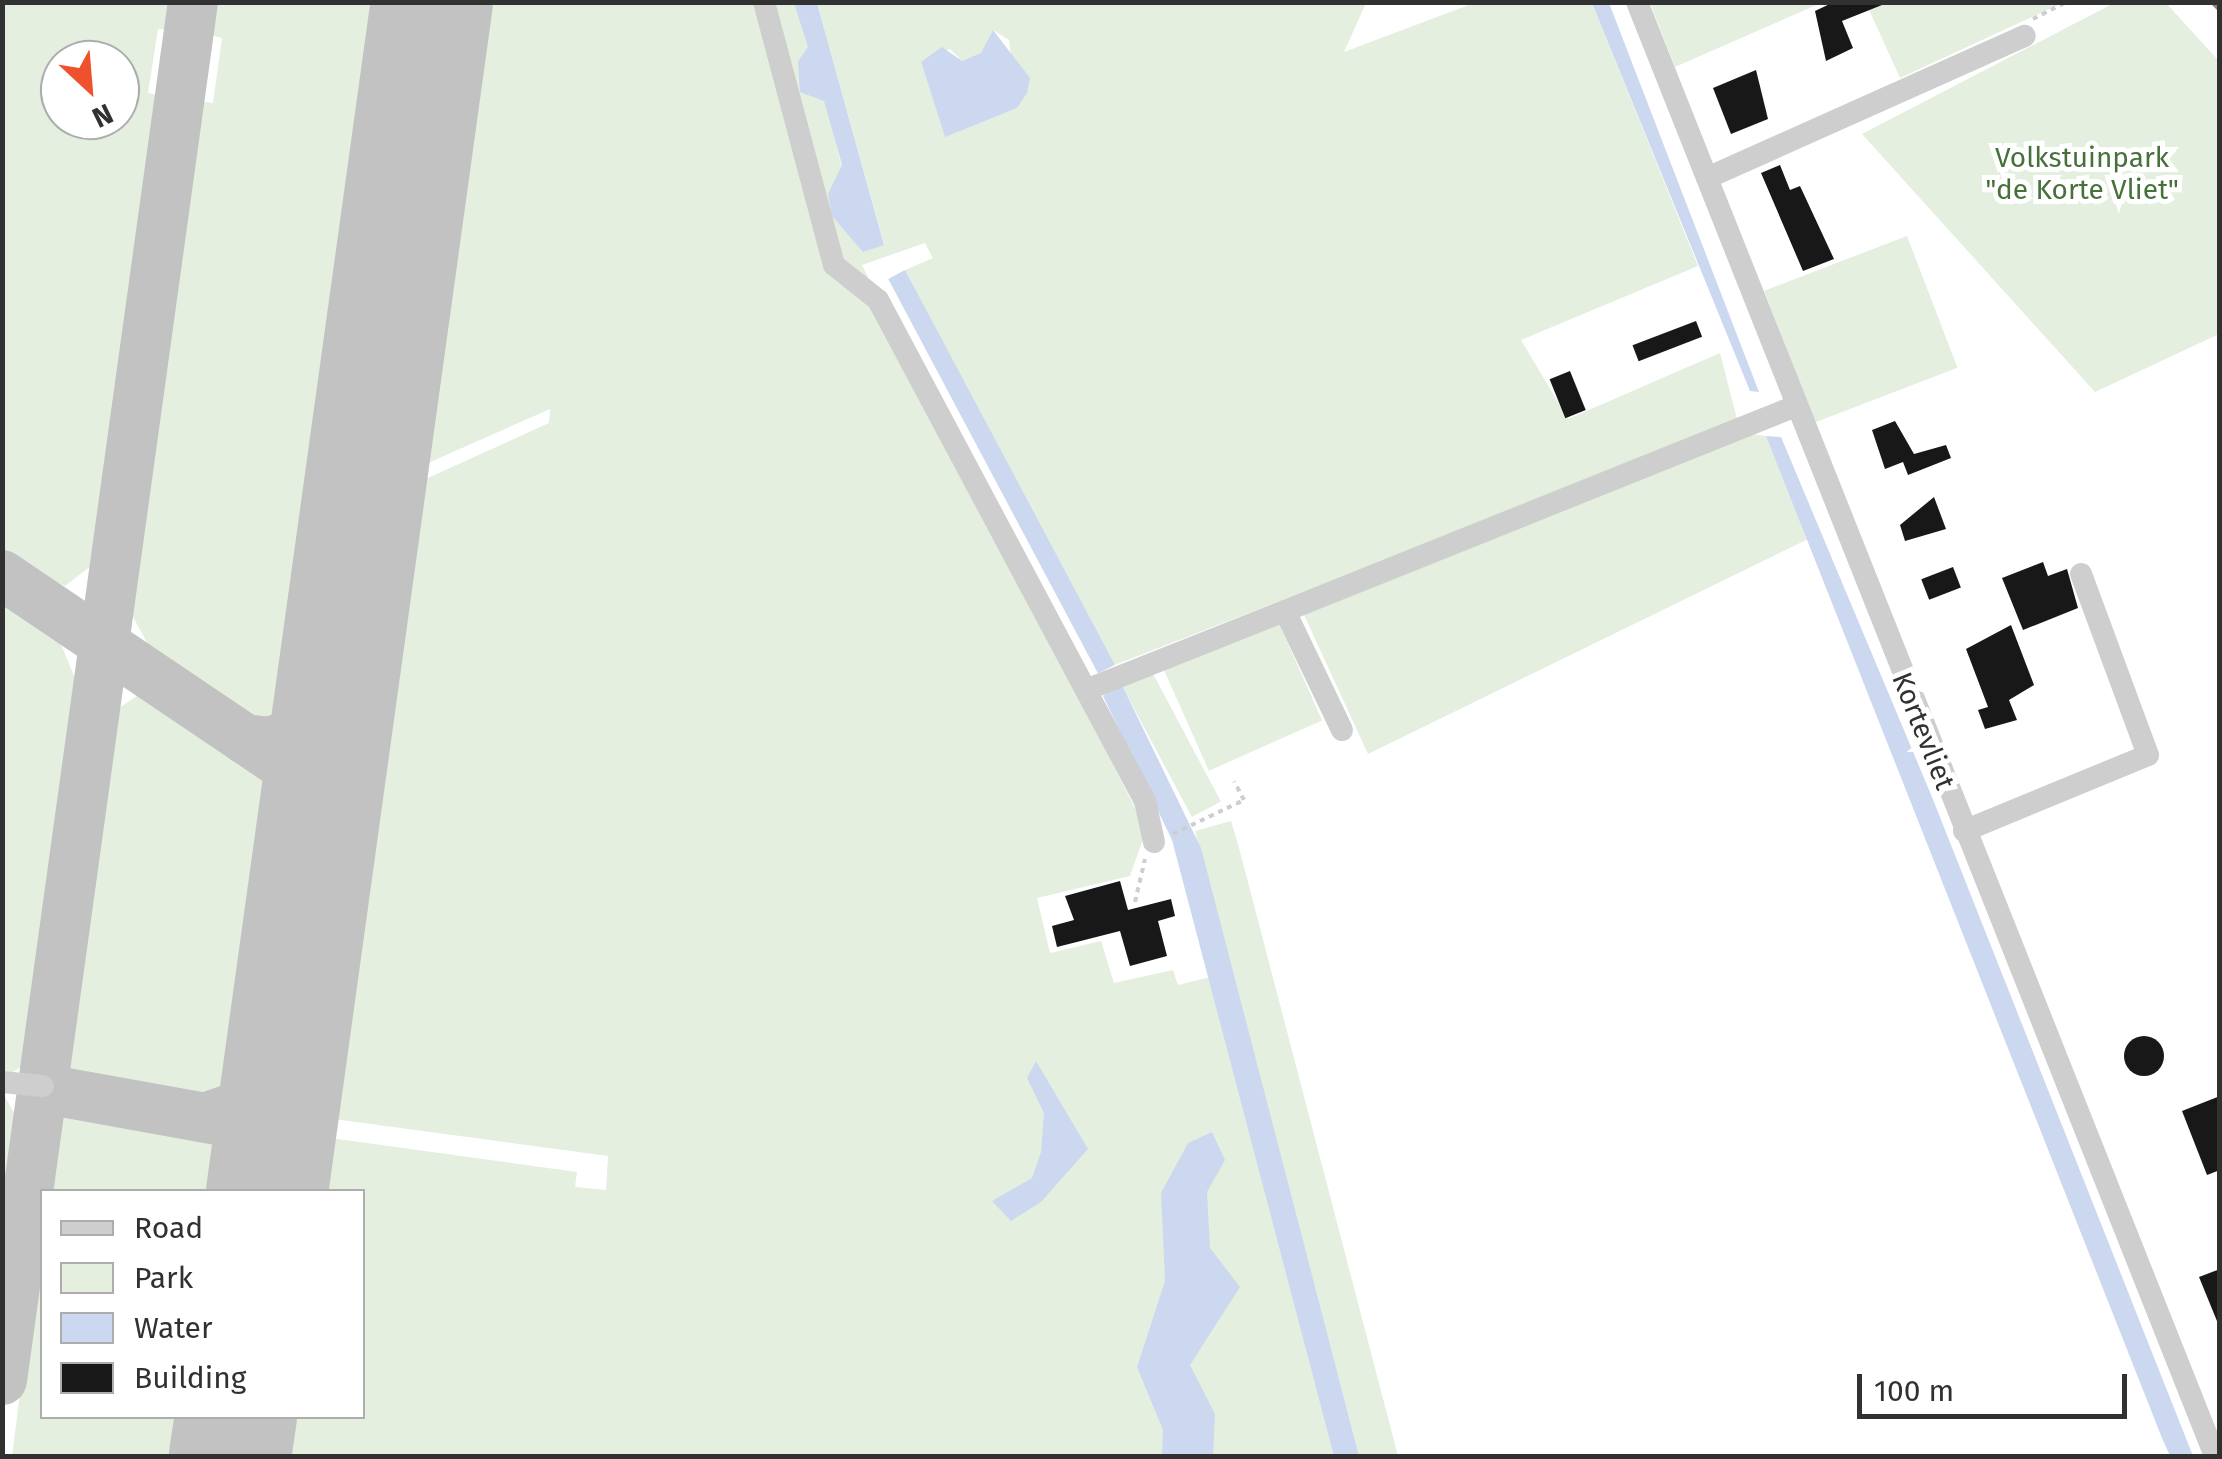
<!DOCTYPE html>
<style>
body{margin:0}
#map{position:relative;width:2222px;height:1459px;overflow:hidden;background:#fff;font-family:"Fira Sans",sans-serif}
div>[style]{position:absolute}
.green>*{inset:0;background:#e4efdf;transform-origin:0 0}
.water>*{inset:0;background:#cbd8ef;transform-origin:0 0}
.taxiway>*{height:50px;margin:-25px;padding:0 25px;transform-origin:25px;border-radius:25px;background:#c2c2c2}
.runway>*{height:122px;margin:-61px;padding:0 61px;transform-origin:61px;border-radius:61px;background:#c2c2c2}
.building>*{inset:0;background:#181818;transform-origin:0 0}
.round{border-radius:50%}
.path>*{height:4px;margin-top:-2px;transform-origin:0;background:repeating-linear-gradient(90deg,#cecece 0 5px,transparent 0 10px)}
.minor>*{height:22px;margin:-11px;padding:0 11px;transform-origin:11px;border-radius:11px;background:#cecece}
.rail>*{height:5px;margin-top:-2.5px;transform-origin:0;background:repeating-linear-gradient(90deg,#868686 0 10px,transparent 0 18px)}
span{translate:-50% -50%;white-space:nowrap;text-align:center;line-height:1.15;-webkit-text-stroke:10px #fff;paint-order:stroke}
.park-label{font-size:28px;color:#47713b}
.street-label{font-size:28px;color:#313131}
.frame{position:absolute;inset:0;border:5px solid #313131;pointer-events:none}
.legend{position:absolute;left:40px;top:1189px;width:325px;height:230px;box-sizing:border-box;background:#fff;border:2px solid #adadad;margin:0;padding:12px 18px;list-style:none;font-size:30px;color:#313131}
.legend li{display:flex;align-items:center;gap:20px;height:50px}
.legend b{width:50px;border:2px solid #adadad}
.north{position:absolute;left:40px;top:40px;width:100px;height:100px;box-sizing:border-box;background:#fff;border:2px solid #adadad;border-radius:50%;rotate:154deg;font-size:28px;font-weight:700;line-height:40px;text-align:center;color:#313131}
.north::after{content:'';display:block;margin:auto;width:35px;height:45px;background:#ef512d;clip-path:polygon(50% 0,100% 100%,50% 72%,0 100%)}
.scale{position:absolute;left:1857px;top:1374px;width:270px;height:45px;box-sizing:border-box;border:5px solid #313131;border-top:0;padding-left:12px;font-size:30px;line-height:35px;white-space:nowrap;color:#313131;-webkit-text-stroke:8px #fff;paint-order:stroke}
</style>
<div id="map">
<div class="green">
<div style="clip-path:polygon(2116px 2px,2166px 3px,2219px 61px,2219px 334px,2095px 392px,1862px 134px)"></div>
<div style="clip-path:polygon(evenodd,2px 3px,179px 3px,175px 30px,158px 29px,148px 93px,164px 97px,100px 559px,65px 586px,3px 556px,2px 3px,60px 60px,120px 60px,120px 120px,60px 120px,60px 60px)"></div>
<div style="clip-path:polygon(210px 3px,385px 3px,295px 665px,284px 709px,262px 722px,154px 656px,130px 611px,197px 101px,213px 103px,222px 38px,206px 34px)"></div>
<div style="clip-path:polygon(evenodd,473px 3px,801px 3px,863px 252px,884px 244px,817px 3px,1366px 3px,1344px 52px,1474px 3px,1592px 3px,1698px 266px,1521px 340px,1568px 419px,1720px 353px,1738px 423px,1112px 666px,905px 270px,933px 258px,925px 243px,862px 265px,1136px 810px,1143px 839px,1130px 876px,1037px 898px,1050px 953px,1101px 941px,1114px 983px,1173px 970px,1178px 985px,1210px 977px,1344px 1456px,273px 1456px,279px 1417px,362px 1416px,362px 1192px,309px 1191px,316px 1136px,577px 1172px,575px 1187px,606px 1190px,608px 1156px,319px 1117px,408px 487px,549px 423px,550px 409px,410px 471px,473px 3px,993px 30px,1009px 40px,1017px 108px,945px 136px,921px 62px,950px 49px,962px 61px,982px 53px,993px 30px)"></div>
<div style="clip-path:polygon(1650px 3px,1821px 3px,1675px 67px)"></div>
<div style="clip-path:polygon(1866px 3px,2062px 3px,1900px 78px)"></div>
<div style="left:1907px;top:236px;width:141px;height:153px;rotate:69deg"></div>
<div style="clip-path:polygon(1745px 433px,1766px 436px,1808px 539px,1368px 754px,1304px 615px)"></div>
<div style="clip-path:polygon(3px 595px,56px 632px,81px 693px,32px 1060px,5px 1077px)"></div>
<div style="left:1277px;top:619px;width:111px;height:124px;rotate:66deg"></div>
<div style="left:1151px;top:670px;width:149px;height:33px;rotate:62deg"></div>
<div style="clip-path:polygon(141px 693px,258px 766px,278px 797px,237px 1084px,217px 1102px,73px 1081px,64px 1068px,112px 713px)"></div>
<div style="clip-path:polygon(1231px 821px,1238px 844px,1398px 1456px,1359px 1456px,1195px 831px)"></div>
<div style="clip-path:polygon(3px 1093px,22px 1127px,3px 1265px,2px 1093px)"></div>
<div style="clip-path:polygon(71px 1109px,210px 1127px,227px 1155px,222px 1191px,46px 1191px,55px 1124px)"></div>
<div style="clip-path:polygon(42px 1220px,42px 1416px,189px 1417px,183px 1456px,12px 1456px)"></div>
</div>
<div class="water">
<div style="clip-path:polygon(794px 3px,817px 3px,884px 245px,863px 252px,832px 216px,828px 194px,842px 165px,824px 101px,800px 92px,798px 61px,808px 47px)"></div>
<div style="clip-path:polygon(1592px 3px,1609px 3px,1759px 392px,1750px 391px)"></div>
<div style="clip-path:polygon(993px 30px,1030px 78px,1027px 93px,1017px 108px,945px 137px,921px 62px,942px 47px,962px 61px,981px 53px)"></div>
<div style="left:905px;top:270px;width:447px;height:19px;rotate:62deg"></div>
<div style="clip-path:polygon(1766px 436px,1781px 437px,1932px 797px,2193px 1456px,2170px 1456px,2162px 1438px)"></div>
<div style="clip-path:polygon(1121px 683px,1201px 848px,1359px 1456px,1334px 1456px,1172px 840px,1103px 696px)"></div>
<div style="clip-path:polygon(1036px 1061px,1088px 1149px,1041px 1202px,1011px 1221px,992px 1201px,1032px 1178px,1041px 1152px,1044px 1113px,1027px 1078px)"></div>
<div style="clip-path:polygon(1212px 1132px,1225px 1160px,1207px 1192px,1210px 1248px,1240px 1287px,1190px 1365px,1215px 1414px,1213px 1456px,1162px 1456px,1163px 1430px,1137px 1367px,1165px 1281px,1161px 1193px,1188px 1143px)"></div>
</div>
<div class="taxiway">
<div style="left:2px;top:575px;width:347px;rotate:34deg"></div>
<div style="left:290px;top:769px;width:37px;rotate:55deg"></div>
<div style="left:311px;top:799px;width:36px;rotate:82deg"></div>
<div style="left:245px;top:739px;width:24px;rotate:7deg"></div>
<div style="left:269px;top:742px;width:41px;rotate:-18.4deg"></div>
<div style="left:308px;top:729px;width:54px;rotate:-57.2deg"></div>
<div style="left:67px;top:1093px;width:170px;rotate:10.2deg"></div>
<div style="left:234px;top:1123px;width:33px;rotate:46deg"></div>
<div style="left:257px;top:1147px;width:46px;rotate:78.7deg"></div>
<div style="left:213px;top:1115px;width:53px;rotate:-18.8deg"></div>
<div style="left:263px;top:1098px;width:47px;rotate:-61.8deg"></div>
<div style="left:2px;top:1380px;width:1391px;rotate:-82.11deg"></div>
</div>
<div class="runway">
<div style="left:267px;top:1192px;width:1201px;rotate:-82.11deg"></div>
<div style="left:230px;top:1456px;width:40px;rotate:-81.5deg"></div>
</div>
<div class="building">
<div style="clip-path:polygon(1834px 2px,1887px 3px,1842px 21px,1853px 48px,1826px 61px,1815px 11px)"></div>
<div style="clip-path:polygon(1756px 70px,1768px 119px,1731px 134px,1713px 88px)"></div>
<div style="clip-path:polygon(1780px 165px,1790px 190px,1800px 186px,1834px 259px,1803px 271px,1761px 173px)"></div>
<div style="left:1696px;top:321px;width:17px;height:68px;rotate:69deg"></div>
<div style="left:1570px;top:371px;width:42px;height:22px;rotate:68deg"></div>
<div style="clip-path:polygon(1895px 421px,1914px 454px,1946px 445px,1951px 458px,1908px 475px,1903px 462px,1885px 469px,1872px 430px)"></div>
<div style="clip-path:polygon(1934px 497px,1946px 529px,1905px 541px,1900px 525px)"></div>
<div style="clip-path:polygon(2043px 562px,2048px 576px,2067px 569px,2078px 608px,2023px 630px,2002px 578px)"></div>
<div style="left:1953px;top:567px;width:22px;height:34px;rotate:69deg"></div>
<div style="clip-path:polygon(2011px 625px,2034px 685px,2009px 700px,2017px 720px,1985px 729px,1978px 710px,1988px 707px,1966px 649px)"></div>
<div style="clip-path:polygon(1120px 881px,1128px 910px,1171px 899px,1175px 916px,1158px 921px,1167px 956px,1130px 966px,1120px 931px,1057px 947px,1052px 926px,1074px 920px,1065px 896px)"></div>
<div class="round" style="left:2124px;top:1036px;width:40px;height:40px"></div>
<div style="clip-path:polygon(2220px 1096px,2220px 1170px,2207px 1175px,2182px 1111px)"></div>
<div style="clip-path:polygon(2220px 1269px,2220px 1326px,2219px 1326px,2199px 1277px)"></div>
</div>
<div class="path">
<div style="left:2033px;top:19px;width:38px;rotate:-27deg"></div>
<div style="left:1173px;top:834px;width:79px;rotate:-25.6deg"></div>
<div style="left:1244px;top:800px;width:21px;rotate:-118deg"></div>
<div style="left:1135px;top:902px;width:44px;rotate:-76.9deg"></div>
</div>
<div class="minor">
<div style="left:764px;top:2px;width:272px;rotate:75.1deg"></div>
<div style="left:834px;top:265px;width:56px;rotate:38.5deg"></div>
<div style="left:878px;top:300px;width:568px;rotate:61.95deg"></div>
<div style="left:1145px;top:801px;width:42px;rotate:77.6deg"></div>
<div style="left:1637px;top:2px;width:1565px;rotate:68.32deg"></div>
<div style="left:1707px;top:178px;width:348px;rotate:-24.1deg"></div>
<div style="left:1086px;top:690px;width:214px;rotate:-21.7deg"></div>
<div style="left:1342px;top:730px;width:132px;rotate:-115.6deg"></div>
<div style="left:1285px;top:611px;width:551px;rotate:-21.86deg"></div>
<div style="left:1964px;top:831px;width:199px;rotate:-22.4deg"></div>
<div style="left:2148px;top:755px;width:193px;rotate:-110.3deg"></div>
<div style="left:2px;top:1082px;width:41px;rotate:5.6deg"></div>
</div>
<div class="rail">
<div style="left:2213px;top:2px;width:10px;rotate:45deg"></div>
</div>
<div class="park-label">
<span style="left:2082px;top:174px">Volkstuinpark<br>"de Korte Vliet"</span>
</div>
<div class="street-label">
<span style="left:1923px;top:731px;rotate:68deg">Kortevliet</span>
</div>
<div class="frame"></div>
<ul class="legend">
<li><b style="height:12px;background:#cecece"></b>Road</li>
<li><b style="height:28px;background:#e4efdf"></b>Park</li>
<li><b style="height:28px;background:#cbd8ef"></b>Water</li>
<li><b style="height:28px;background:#181818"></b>Building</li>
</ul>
<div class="north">N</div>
<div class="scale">100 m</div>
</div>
